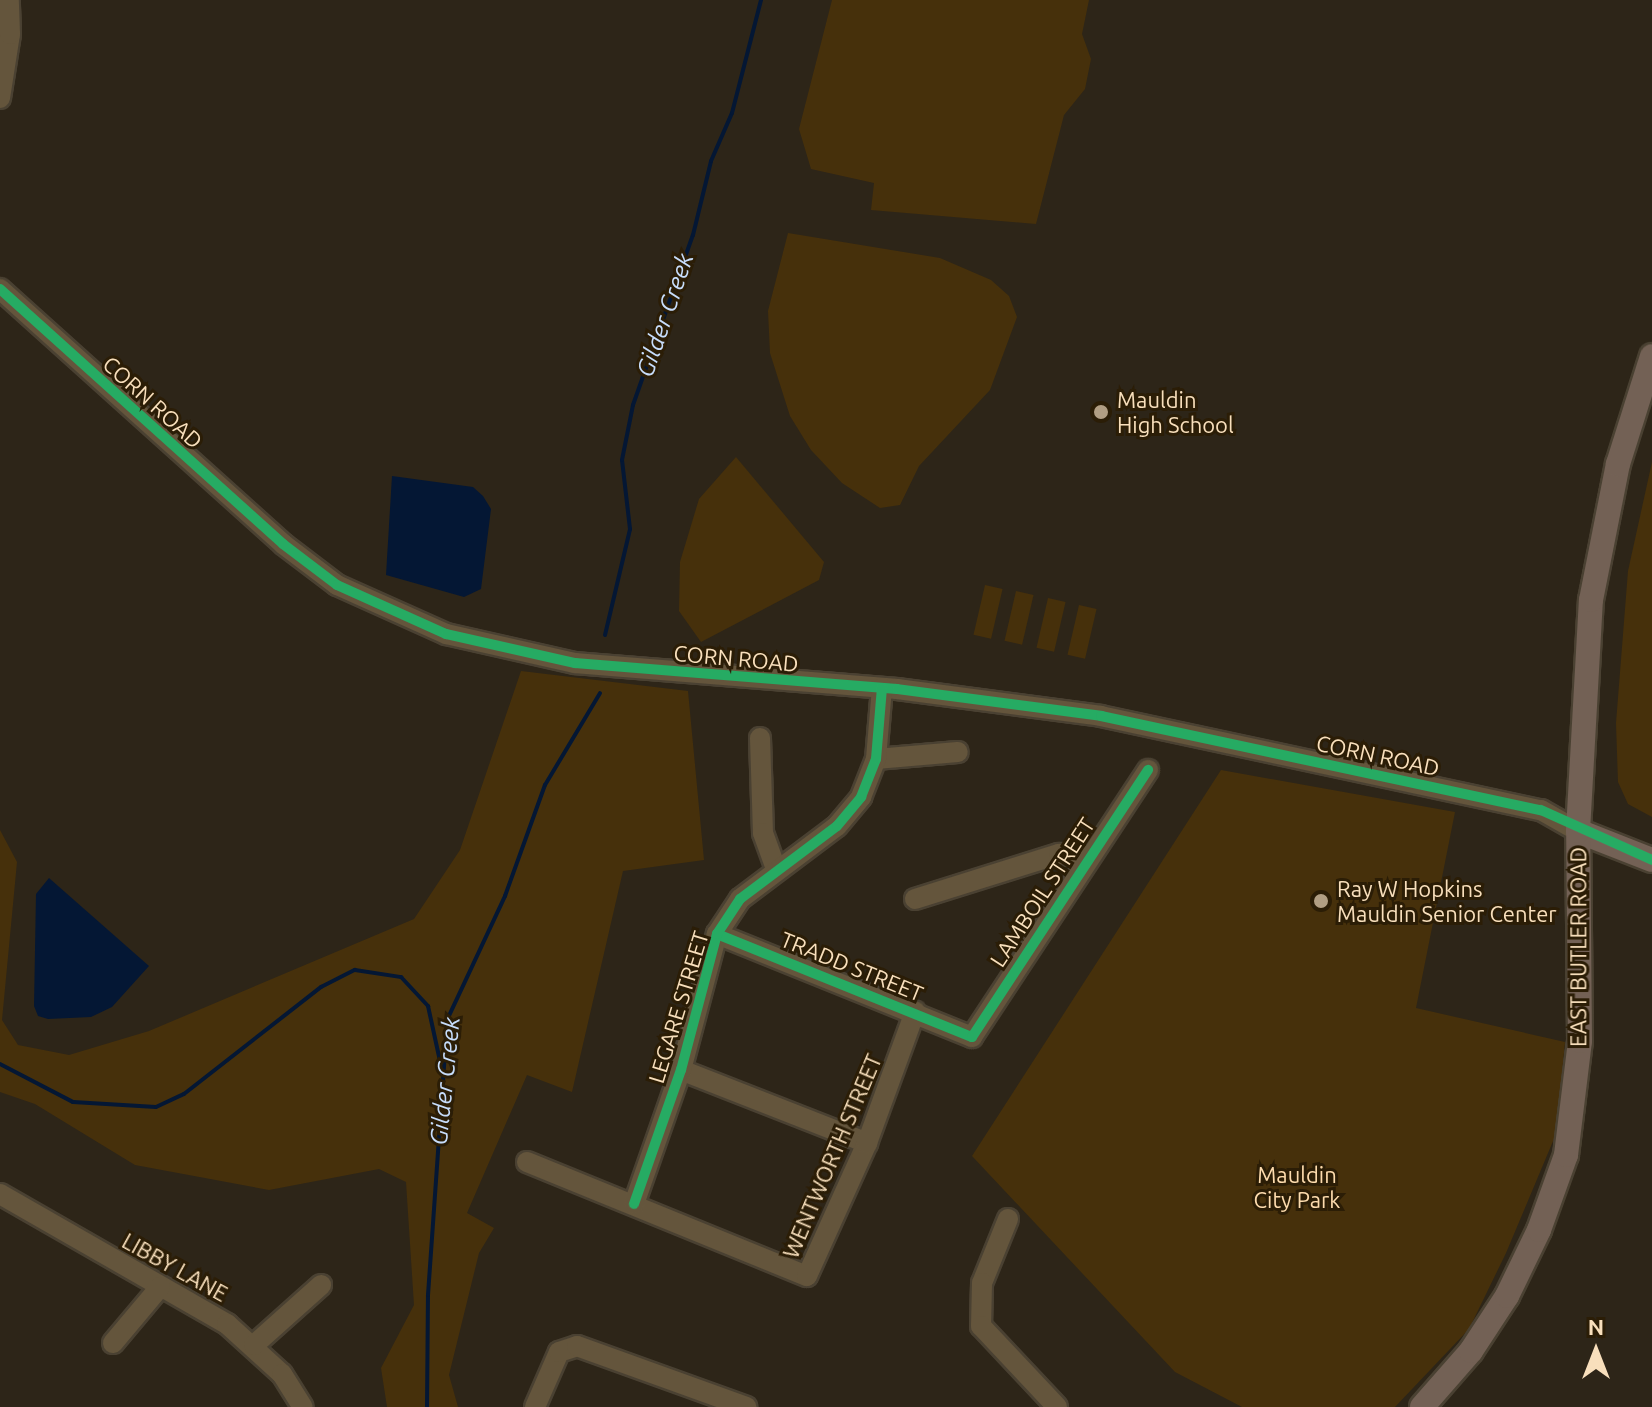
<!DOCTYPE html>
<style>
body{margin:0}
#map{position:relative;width:1652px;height:1407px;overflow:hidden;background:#2d2518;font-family:Ubuntu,sans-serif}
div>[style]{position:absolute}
.green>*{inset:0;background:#46300b;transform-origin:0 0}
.water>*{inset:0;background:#041734}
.stream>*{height:4px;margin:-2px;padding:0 2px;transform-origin:2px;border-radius:2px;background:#041734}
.roads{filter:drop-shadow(2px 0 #4a4132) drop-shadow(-2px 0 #4a4132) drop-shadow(0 2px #4a4132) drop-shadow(0 -2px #4a4132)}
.minor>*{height:20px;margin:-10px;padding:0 10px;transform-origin:10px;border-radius:10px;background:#64553c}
.major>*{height:24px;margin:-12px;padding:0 12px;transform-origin:12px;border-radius:12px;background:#736155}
.cycleway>*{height:10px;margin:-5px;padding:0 5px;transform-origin:5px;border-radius:5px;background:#26ab63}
.dots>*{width:22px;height:22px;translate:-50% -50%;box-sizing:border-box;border:4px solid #2b1d06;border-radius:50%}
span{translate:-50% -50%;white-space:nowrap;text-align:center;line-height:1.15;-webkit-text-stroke:6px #2b1d06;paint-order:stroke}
.poi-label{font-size:22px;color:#f8dfbc}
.left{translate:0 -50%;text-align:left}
.street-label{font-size:22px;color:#f8dfbc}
.park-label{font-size:22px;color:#fddbad}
.water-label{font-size:24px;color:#c7ddfb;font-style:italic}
.north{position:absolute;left:1556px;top:1311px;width:80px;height:80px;-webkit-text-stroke:6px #2b1d06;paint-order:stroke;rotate:0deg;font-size:22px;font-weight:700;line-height:32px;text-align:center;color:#f8dfbc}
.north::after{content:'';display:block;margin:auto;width:28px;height:36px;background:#f8dfbc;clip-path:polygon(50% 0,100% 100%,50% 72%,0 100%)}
</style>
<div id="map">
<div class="green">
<div style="clip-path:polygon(832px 0,1089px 0,1082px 34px,1091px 59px,1085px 89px,1064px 115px,1036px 224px,871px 210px,874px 183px,811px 169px,799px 129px)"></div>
<div style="clip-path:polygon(788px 233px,940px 258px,991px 280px,1009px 296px,1017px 317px,990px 390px,919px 466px,900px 505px,880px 508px,842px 483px,811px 450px,790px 416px,770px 353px,768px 311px)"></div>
<div style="clip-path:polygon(736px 457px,824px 562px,819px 580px,701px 642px,679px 611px,680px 562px,699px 499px)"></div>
<div style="clip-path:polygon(1652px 462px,1652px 817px,1628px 804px,1618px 782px,1616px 723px,1628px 571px)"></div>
<div style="left:985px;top:585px;width:18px;height:51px;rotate:13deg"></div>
<div style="left:1016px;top:591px;width:18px;height:51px;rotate:13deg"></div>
<div style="left:1048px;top:598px;width:18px;height:51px;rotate:13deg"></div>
<div style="left:1079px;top:605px;width:18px;height:51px;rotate:13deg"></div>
<div style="clip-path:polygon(521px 671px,688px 691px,704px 860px,623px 871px,572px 1092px,527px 1075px,467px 1213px,494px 1228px,479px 1253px,449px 1375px,458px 1407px,387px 1407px,381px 1368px,414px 1305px,406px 1182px,379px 1169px,269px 1190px,135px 1165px,35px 1104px,0 1092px,0 830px,17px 862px,2px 1020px,18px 1045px,69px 1055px,149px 1031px,414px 919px,460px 850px)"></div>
<div style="clip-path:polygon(1221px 770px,1455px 812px,1416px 1008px,1565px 1042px,1556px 1134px,1506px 1253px,1469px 1329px,1395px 1407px,1242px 1407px,1175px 1372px,972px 1156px)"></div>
</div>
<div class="water">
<div style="clip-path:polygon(392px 476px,473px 487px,483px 496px,491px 509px,481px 589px,464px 597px,386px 575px)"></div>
<div style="clip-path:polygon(49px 878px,149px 966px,112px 1007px,91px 1017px,48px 1019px,38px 1016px,34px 1006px,36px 894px)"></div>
</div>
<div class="stream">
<div style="left:605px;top:635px;width:109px;rotate:-76.7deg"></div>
<div style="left:630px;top:529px;width:69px;rotate:-96.6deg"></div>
<div style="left:622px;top:460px;width:56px;rotate:-78.7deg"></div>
<div style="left:633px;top:405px;width:180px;rotate:-70.6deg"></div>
<div style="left:693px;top:235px;width:76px;rotate:-76.3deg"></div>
<div style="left:711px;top:161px;width:52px;rotate:-66.4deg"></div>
<div style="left:732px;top:113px;width:117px;rotate:-75.6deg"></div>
<div style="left:0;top:1064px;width:82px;rotate:27.5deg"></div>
<div style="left:73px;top:1102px;width:83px;rotate:3.4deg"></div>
<div style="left:156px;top:1107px;width:31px;rotate:-25deg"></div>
<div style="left:184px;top:1094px;width:174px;rotate:-38deg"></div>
<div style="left:321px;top:987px;width:38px;rotate:-27deg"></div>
<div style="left:355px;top:970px;width:47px;rotate:8.7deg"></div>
<div style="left:401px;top:977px;width:40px;rotate:47deg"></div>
<div style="left:428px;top:1006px;width:56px;rotate:77.7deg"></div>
<div style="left:427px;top:1407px;width:112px;rotate:-89.5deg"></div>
<div style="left:428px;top:1295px;width:276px;rotate:-86deg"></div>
<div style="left:447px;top:1020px;width:137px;rotate:-64.9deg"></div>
<div style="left:505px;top:896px;width:118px;rotate:-70.2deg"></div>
<div style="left:545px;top:785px;width:107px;rotate:-59.1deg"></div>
</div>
<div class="roads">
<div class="minor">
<div style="left:0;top:98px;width:65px;rotate:-81.1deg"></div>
<div style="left:10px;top:34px;width:34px;rotate:-92deg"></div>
<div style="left:0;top:289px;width:381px;rotate:42deg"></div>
<div style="left:283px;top:544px;width:68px;rotate:37.2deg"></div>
<div style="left:337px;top:585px;width:120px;rotate:24.2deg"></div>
<div style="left:446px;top:634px;width:132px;rotate:12.7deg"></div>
<div style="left:575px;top:663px;width:323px;rotate:4.6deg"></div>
<div style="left:897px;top:689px;width:206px;rotate:7.5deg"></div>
<div style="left:1101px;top:716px;width:450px;rotate:12.1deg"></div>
<div style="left:1541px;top:810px;width:43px;rotate:29.6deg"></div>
<div style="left:760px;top:738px;width:95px;rotate:88.2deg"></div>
<div style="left:763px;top:833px;width:38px;rotate:70deg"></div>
<div style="left:876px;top:759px;width:82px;rotate:-4.9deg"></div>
<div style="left:915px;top:899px;width:151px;rotate:-17.4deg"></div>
<div style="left:1059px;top:854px;width:29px;rotate:4deg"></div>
<div style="left:717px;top:934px;width:275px;rotate:22deg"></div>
<div style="left:972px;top:1037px;width:320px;rotate:-56.6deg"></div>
<div style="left:681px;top:1070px;width:200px;rotate:21.4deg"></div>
<div style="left:527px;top:1162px;width:302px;rotate:22.2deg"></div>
<div style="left:807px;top:1276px;width:146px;rotate:-65.7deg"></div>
<div style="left:867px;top:1143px;width:140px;rotate:-69.9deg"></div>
<div style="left:0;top:1194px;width:262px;rotate:29.8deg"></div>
<div style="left:227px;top:1324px;width:74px;rotate:42.3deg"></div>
<div style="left:282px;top:1374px;width:39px;rotate:58deg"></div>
<div style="left:634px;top:1204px;width:142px;rotate:-70.7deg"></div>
<div style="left:681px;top:1070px;width:141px;rotate:-75.2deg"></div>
<div style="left:717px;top:934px;width:42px;rotate:-56.7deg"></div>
<div style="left:740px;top:899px;width:121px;rotate:-37deg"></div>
<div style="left:837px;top:826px;width:38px;rotate:-50deg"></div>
<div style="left:861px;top:797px;width:41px;rotate:-68.5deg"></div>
<div style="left:876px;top:759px;width:71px;rotate:-85.2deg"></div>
<div style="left:1008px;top:1219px;width:69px;rotate:112.1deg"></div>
<div style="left:982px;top:1283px;width:43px;rotate:91.3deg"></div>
<div style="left:981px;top:1326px;width:111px;rotate:46.8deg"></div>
<div style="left:113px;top:1343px;width:73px;rotate:-50deg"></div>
<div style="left:254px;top:1345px;width:90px;rotate:-41.8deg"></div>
<div style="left:535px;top:1407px;width:60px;rotate:-66.4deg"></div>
<div style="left:559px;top:1352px;width:19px;rotate:-18deg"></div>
<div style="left:577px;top:1346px;width:180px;rotate:19.8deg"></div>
</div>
<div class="major">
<div style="left:1578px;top:831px;width:79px;rotate:21.4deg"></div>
<div style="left:1422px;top:1407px;width:74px;rotate:-48.8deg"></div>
<div style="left:1471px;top:1351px;width:66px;rotate:-56.8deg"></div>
<div style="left:1507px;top:1296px;width:73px;rotate:-64.1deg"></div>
<div style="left:1539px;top:1230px;width:80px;rotate:-70.2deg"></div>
<div style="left:1566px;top:1155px;width:115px;rotate:-83deg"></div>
<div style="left:1580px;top:1041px;width:210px;rotate:-90.5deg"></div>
<div style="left:1578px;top:831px;width:231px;rotate:-86.8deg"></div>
<div style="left:1591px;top:600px;width:139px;rotate:-78.8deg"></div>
<div style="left:1618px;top:464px;width:113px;rotate:-72.5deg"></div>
</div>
</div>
<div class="cycleway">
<div style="left:0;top:289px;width:381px;rotate:42deg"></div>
<div style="left:283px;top:544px;width:68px;rotate:37.2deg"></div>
<div style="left:337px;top:585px;width:120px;rotate:24.2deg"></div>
<div style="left:446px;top:634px;width:132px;rotate:12.7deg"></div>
<div style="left:575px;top:663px;width:323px;rotate:4.6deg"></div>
<div style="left:897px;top:689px;width:206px;rotate:7.5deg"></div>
<div style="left:1101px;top:716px;width:450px;rotate:12.1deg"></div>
<div style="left:1541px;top:810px;width:122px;rotate:24.2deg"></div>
<div style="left:717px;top:934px;width:275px;rotate:22deg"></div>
<div style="left:972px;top:1037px;width:320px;rotate:-56.6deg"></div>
<div style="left:634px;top:1204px;width:142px;rotate:-70.7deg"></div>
<div style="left:681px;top:1070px;width:141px;rotate:-75.2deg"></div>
<div style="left:717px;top:934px;width:42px;rotate:-56.7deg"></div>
<div style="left:740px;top:899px;width:121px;rotate:-37deg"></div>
<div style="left:837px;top:826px;width:38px;rotate:-50deg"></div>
<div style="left:861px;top:797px;width:41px;rotate:-68.5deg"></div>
<div style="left:876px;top:759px;width:71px;rotate:-85.2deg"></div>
</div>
<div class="dots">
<div style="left:1101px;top:412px;background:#b19e83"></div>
<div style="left:1321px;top:901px;background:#b19e83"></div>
</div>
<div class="poi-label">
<span class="left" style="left:1117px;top:412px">Mauldin<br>High School</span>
<span class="left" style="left:1337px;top:901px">Ray W Hopkins<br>Mauldin Senior Center</span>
</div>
<div class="street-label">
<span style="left:153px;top:402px;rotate:42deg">CORN ROAD</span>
<span style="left:736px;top:658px;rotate:5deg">CORN ROAD</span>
<span style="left:1378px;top:755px;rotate:12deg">CORN ROAD</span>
<span style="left:1042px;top:892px;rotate:-57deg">LAMBOIL STREET</span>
<span style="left:1578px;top:947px;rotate:-90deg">EAST BUTLER ROAD</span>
<span style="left:852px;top:966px;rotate:22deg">TRADD STREET</span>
<span style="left:678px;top:1007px;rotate:-73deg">LEGARE STREET</span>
<span style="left:832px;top:1156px;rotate:-67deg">WENTWORTH STREET</span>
<span style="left:175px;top:1267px;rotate:29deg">LIBBY LANE</span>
</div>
<div class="park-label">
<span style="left:1297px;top:1187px">Mauldin<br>City Park</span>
</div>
<div class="water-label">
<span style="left:665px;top:315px;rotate:-71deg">Gilder Creek</span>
<span style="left:445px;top:1081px;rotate:-84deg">Gilder Creek</span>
</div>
<div class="north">N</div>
</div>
